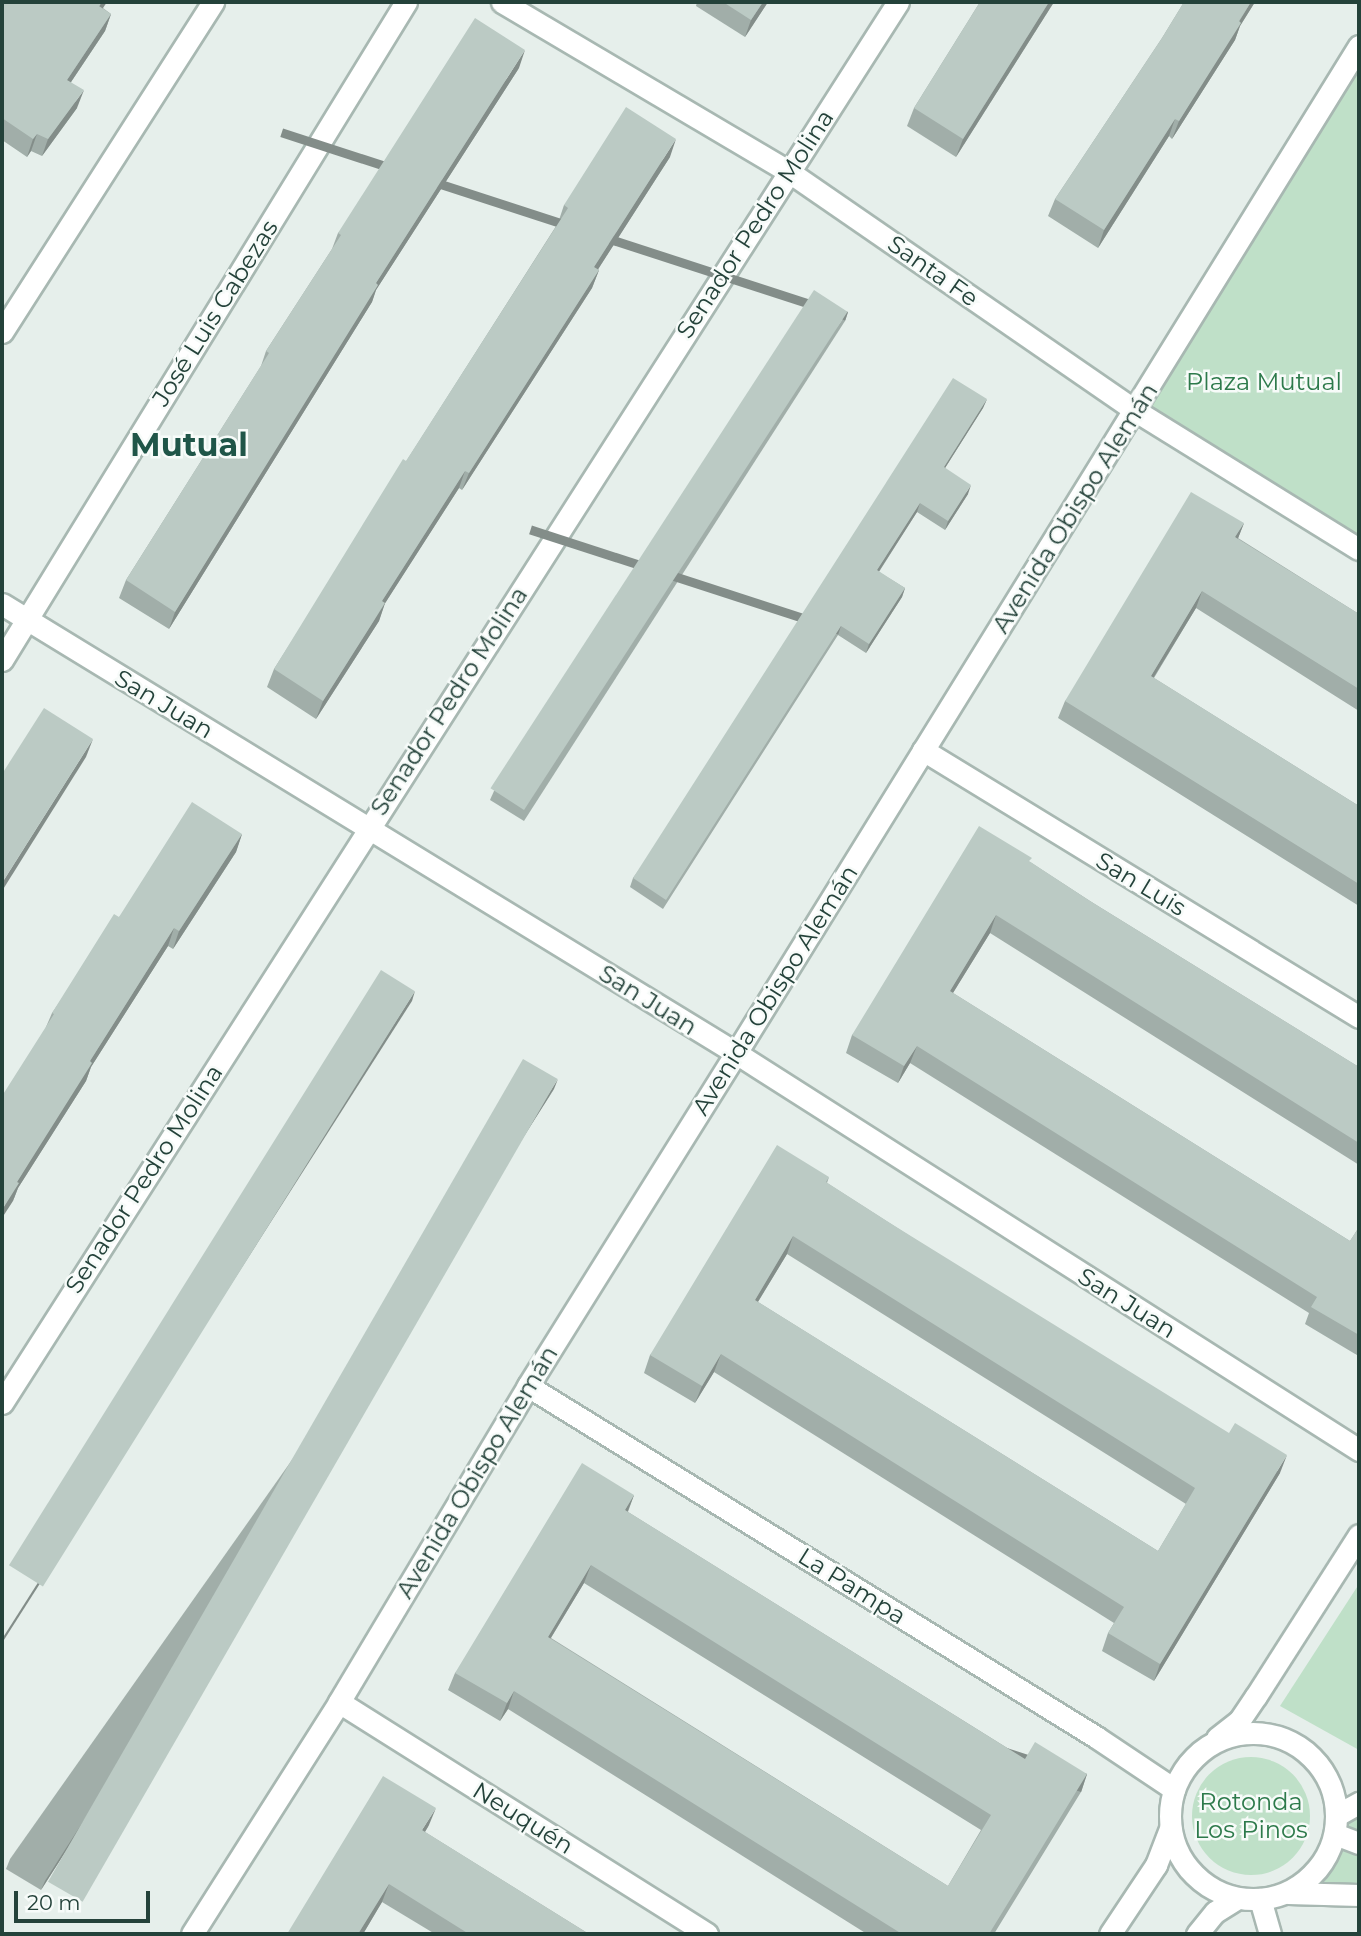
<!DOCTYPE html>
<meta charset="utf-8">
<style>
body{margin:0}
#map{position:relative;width:1361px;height:1936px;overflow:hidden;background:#e6efeb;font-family:Montserrat,sans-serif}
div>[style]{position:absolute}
.green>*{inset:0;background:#bfe0c8}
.round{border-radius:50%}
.roads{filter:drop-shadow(2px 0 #a8b8b2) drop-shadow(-2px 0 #a8b8b2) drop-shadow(0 2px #a8b8b2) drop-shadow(0 -2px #a8b8b2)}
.street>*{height:21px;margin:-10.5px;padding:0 10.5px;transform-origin:10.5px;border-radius:10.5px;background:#fff}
.secondary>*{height:21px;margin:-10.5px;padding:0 10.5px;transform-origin:10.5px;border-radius:10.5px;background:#fff}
.secondary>.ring{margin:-10.5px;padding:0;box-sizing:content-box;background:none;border:21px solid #fff;border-radius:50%}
.wall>*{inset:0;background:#a1aea9}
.shaded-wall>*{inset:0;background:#838d89;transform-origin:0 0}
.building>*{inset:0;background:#bbcac4;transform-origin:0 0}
span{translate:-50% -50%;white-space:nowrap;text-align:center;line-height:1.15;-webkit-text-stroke:5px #f7fbf9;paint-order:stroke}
.street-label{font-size:24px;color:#24423a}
.park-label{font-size:24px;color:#2d7a4b}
.district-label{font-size:32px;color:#1f5548;font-weight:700}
.frame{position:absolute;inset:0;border:4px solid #24423a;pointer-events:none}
.scale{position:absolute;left:14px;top:1891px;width:136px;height:32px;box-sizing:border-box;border:4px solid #24423a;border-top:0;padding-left:9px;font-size:21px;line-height:24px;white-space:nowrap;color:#24423a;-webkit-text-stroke:5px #f7fbf9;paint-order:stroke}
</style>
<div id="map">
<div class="green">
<div style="clip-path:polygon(1359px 46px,1359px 551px,1136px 411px)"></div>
<div style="clip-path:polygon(1359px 1584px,1359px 1750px,1280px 1706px)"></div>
<div class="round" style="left:1192px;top:1757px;width:118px;height:118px"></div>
<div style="clip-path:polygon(1359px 1803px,1359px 1895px,1288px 1893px,1308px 1879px,1327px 1856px,1335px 1834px,1337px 1815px)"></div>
</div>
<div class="roads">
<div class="street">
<div style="left:502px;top:2px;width:332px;rotate:30.6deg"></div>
<div style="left:788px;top:171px;width:423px;rotate:34.6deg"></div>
<div style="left:1136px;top:411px;width:262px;rotate:31.8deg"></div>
<div style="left:2px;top:332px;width:392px;rotate:-57.4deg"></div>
<div style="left:2px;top:660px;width:772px;rotate:-58.45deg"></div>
<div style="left:923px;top:750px;width:511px;rotate:31.48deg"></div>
<div style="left:736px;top:1053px;width:1184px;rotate:-58.26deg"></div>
<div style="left:2px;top:1403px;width:1663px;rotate:-57.4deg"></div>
<div style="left:339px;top:1702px;width:435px;rotate:32.2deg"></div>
<div style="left:1260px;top:1899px;width:36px;rotate:74deg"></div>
<div style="left:192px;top:1934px;width:275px;rotate:-57.6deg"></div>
<div style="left:339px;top:1702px;width:368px;rotate:-59.1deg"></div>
</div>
<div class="secondary">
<div style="left:2px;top:604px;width:860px;rotate:31.45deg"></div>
<div style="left:736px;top:1053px;width:739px;rotate:32.51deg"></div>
<div style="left:736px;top:1053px;width:393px;rotate:122deg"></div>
<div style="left:528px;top:1386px;width:668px;rotate:31.71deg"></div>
<div style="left:1096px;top:1737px;width:94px;rotate:33.7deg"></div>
<div class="ring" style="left:1170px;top:1733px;width:145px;height:145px"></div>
<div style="left:1217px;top:1738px;width:28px;rotate:-38deg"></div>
<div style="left:1239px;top:1721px;width:30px;rotate:-56deg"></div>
<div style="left:1256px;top:1696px;width:191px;rotate:-57.4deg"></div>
<div style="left:1337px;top:1815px;width:25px;rotate:-29deg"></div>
<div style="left:1335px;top:1834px;width:26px;rotate:21deg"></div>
<div style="left:1288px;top:1893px;width:71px;rotate:1.6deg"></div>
<div style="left:1110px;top:1934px;width:83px;rotate:-56.3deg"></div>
<div style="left:1156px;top:1865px;width:40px;rotate:-69deg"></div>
<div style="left:1197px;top:1934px;width:28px;rotate:-51deg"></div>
<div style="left:1215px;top:1912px;width:26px;rotate:-32deg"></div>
</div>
</div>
<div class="wall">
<div style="clip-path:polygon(2px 2px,103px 8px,111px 14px,105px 31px,71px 82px,77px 108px,42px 156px,31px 151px,27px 157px,2px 140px)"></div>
<div style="clip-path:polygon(697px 2px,768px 2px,745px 37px,696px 6px)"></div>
<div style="clip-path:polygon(980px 2px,1054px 2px,956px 157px,907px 126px,914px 108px)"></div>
<div style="clip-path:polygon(1184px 2px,1255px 2px,1240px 26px,1235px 40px,1172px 139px,1169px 136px,1098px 248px,1048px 216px,1055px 199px,1162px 38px)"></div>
<div style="clip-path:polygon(519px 68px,376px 290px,372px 302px,169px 629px,119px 598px,126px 580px,261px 366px,266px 351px,332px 249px,338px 233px)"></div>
<div style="clip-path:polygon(670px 157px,598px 269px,599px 270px,592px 288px,462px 490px,459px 488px,385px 603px,379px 621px,316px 719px,267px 687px,274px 669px,558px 223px,564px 205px)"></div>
<div style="clip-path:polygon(848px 312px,845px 321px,524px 821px,490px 800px,494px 791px)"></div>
<div style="clip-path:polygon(987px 399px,983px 408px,945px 468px,968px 494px,945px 530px,917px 512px,879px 572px,905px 588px,902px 597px,866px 653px,838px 635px,663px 909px,630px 887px,633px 878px)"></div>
<div style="clip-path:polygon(1244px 523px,1238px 538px,1359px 614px,1359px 711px,1196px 608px,1154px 678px,1359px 806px,1359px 906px,1058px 718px,1065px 701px)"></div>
<div style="clip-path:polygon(242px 834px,236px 852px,173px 949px,168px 946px,91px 1067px,86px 1081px,18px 1188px,13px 1201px,46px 1027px,52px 1013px,119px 917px)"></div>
<div style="clip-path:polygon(1030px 862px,1090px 901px,1359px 1067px,1359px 1165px,990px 933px,953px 993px,1350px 1241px,1359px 1227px,1359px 1351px,1357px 1355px,1305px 1324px,1309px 1313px,910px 1063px,898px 1083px,846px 1053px,852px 1035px)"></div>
<div style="clip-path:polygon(554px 1089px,41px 1890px,6px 1869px,10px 1859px)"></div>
<div style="clip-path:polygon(evenodd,829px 1177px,827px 1183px,1280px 1473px,1154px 1681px,1102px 1651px,1108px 1633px,1114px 1623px,714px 1372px,695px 1403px,644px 1373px,650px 1355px,829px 1177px,787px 1254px,1186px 1504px,1158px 1551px,758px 1302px,787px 1254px)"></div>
<div style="clip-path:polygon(evenodd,634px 1495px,628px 1512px,1025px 1759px,1087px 1774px,1081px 1792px,994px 1934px,867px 1934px,508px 1709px,500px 1721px,448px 1690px,455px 1673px,634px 1495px,584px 1583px,981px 1830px,948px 1886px,551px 1638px,584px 1583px)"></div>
<div style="clip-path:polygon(429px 1825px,425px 1832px,589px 1934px,435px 1934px,382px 1902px,363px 1934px,287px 1934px)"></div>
</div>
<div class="shaded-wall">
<div style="clip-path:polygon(102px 2px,107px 2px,93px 23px,99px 6px)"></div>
<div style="clip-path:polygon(763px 2px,768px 2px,745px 37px,751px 20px)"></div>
<div style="clip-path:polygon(1049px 2px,1054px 2px,956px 157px,963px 139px)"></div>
<div style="clip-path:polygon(1251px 2px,1255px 2px,1240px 26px,1235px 40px,1172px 139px,1179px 121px)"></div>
<div style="clip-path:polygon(111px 14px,105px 31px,61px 97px,67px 80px)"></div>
<div style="clip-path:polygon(525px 50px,519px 68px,376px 290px,372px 302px,169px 629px,175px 612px,376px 283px)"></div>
<div style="clip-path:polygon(84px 90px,77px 108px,42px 156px,48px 139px)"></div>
<div style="clip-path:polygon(1175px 119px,1169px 136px,1098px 248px,1104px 230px)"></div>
<div style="clip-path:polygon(37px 134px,31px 151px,27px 157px,33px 139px)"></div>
<div style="clip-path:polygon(676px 139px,670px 157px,588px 285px,594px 267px)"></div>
<div style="clip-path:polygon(599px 270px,592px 288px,462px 490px,469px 473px)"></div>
<div style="left:848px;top:312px;width:9px;height:594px;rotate:108deg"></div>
<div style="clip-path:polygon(987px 399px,983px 408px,940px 476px,944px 467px)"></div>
<div style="clip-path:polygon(465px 471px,459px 488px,375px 619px,382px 601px)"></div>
<div style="clip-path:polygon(971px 485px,968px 494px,945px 530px,948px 521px)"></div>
<div style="clip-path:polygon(920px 503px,917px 512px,874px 579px,877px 570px)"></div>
<div style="clip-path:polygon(1244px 523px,1237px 541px,1235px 537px)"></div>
<div style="clip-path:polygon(905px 588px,902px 597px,866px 653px,869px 644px)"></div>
<div style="clip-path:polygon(1202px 591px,1196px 608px,1144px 693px,1151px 676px)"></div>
<div style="clip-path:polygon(385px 603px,379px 621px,316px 719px,323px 701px)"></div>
<div style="left:841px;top:626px;width:9px;height:325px;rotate:108deg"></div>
<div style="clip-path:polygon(93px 739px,86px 757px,2px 891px,2px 883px)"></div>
<div style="clip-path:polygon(242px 834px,236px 852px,173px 949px,179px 931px)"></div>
<div style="clip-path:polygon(996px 915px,990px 933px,943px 1009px,950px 991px)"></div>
<div style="clip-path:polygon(174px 928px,168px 946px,91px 1067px,86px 1081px,18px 1188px,13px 1201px,2px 1218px,2px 1210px,17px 1182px,90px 1061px)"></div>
<div style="clip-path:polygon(415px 991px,412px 1001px,2px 1643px,2px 1639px)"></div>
<div style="clip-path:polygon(917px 1046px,910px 1063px,898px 1083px,904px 1066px)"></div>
<div style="clip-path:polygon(558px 1079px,554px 1089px,488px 1193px,41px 1890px,45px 1881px)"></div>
<div style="clip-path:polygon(793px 1236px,787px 1254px,748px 1318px,755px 1300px)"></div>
<div style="clip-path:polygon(721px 1354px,714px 1372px,695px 1403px,702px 1386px)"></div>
<div style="clip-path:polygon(1287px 1455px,1280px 1473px,1154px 1681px,1160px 1664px)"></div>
<div style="clip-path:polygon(634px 1495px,627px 1513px,625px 1510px)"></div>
<div style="clip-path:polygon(591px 1565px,584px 1583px,541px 1654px,548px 1637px)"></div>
<div style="clip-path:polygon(514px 1691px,508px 1709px,500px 1721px,507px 1703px)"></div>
<div style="left:1087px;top:1774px;width:19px;height:188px;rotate:108deg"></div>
<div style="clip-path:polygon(436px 1808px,429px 1825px,415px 1848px,422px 1830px)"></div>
<div style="clip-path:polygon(389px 1884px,382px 1902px,363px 1934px,358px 1934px)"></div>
</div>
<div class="building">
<div style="clip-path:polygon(2px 2px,102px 2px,99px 6px,111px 14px,67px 80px,84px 90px,48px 139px,37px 134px,33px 139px,2px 118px)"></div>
<div style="clip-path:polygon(723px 2px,763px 2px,751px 20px)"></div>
<div style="clip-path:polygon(980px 2px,1049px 2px,963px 139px,914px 108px)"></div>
<div style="clip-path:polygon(1184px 2px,1251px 2px,1239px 21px,1241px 23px,1179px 121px,1175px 119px,1104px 230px,1055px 199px,1162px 38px)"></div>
<div style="clip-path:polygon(475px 18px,525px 50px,376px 283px,378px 285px,175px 612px,126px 580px,269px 353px,266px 351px,341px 235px,338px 233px)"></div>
<div style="clip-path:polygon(626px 107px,676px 139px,594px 267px,599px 270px,469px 473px,465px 471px,382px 601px,385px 603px,323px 701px,274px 669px,403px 459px,406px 461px,568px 208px,564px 205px)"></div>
<div style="left:814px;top:290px;width:40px;height:594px;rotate:33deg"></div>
<div style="clip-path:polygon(953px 378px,987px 399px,944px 467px,971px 485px,948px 521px,920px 503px,877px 570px,905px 588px,869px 644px,841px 626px,666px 900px,633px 878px)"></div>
<div style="clip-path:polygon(1191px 492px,1244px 523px,1235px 537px,1359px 614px,1359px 689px,1202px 591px,1151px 676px,1359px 806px,1359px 884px,1065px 701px)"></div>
<div style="clip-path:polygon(44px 708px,93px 739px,2px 883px,2px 774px)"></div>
<div style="clip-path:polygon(192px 802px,242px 834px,179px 931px,174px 928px,90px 1061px,92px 1063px,17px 1182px,19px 1183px,2px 1210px,2px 1096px,54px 1014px,52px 1013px,114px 914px,119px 917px)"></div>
<div style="clip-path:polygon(979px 826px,1032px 858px,1029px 861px,1090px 901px,1359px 1067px,1359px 1143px,996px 915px,950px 991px,1350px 1241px,1359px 1227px,1359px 1335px,1311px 1307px,1317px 1297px,917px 1046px,904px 1066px,852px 1035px)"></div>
<div style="left:381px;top:970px;width:40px;height:702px;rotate:32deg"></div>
<div style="left:523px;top:1059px;width:40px;height:950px;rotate:30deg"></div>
<div style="clip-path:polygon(evenodd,777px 1145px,829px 1177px,826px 1182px,890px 1223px,1229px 1433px,1235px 1423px,1287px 1455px,1160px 1664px,1108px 1633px,1124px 1607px,721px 1354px,702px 1386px,650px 1355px,777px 1145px,793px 1236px,1195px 1488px,1158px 1551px,755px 1300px,793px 1236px)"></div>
<div style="clip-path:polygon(evenodd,582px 1463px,634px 1495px,625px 1510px,1025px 1759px,1035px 1742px,1087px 1774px,989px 1934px,902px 1934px,514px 1691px,507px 1703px,455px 1673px,582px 1463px,591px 1565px,991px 1815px,948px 1886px,548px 1637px,591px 1565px)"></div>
<div style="clip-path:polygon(383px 1776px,436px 1808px,422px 1830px,589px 1934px,469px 1934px,389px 1884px,358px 1934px,287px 1934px)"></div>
</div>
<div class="street-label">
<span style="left:755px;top:224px;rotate:-57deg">Senador Pedro Molina</span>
<span style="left:933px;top:271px;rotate:35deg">Santa Fe</span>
<span style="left:215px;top:313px;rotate:-58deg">José Luis Cabezas</span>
<span style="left:1075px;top:508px;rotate:-58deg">Avenida Obispo Alemán</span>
<span style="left:449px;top:701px;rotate:-57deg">Senador Pedro Molina</span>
<span style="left:164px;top:704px;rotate:31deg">San Juan</span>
<span style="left:1141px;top:884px;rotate:31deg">San Luis</span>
<span style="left:775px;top:990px;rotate:-58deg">Avenida Obispo Alemán</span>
<span style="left:648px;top:1000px;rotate:32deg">San Juan</span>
<span style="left:144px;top:1179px;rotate:-57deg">Senador Pedro Molina</span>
<span style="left:1127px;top:1303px;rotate:32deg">San Juan</span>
<span style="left:477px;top:1472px;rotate:-59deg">Avenida Obispo Alemán</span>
<span style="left:852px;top:1586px;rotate:32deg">La Pampa</span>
<span style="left:523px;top:1818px;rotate:32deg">Neuquén</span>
</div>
<div class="park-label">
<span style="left:1264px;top:382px">Plaza Mutual</span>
<span style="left:1251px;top:1816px">Rotonda<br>Los Pinos</span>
</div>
<div class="district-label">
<span style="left:189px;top:445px">Mutual</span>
</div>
<div class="frame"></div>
<div class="scale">20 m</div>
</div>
